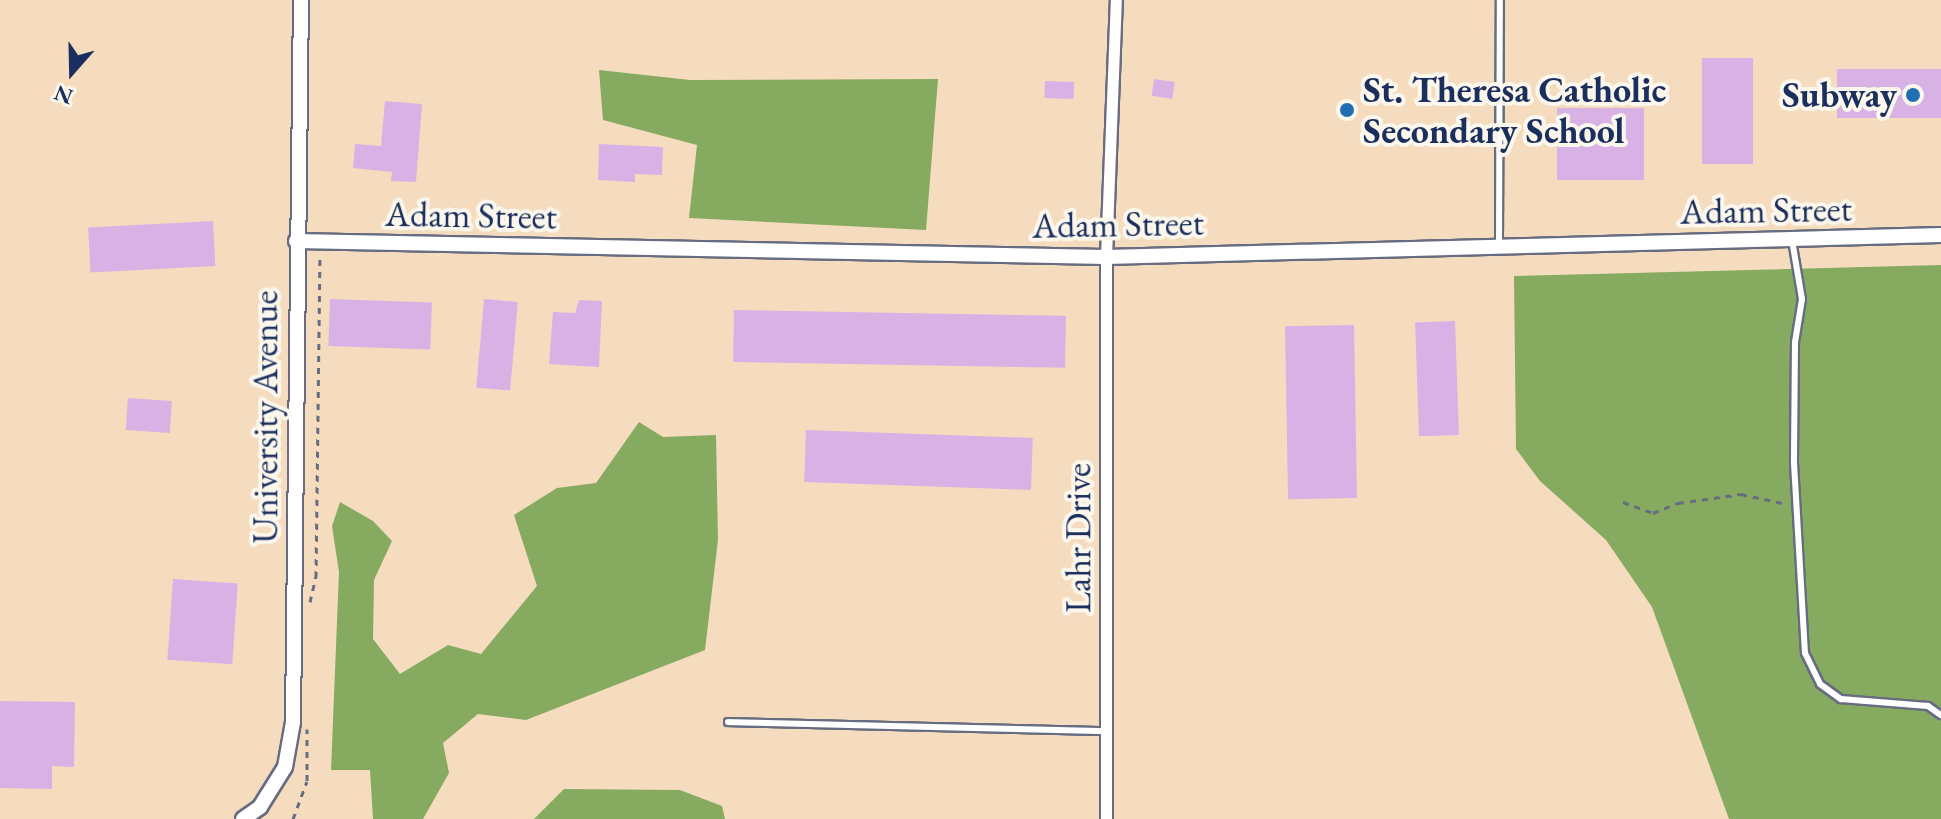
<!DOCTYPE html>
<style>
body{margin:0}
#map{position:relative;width:1941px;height:819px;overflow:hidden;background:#f5dcbf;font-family:"EB Garamond",serif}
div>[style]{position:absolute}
.forest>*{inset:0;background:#86aa60}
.building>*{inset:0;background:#d9b2e5;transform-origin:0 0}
.path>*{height:3px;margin-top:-1.5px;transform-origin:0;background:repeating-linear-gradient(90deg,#676c80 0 6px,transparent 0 12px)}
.roads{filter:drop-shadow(2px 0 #676c80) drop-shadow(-2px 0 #676c80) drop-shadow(0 2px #676c80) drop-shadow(0 -2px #676c80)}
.service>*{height:6px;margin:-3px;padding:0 3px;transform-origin:3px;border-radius:3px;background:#fff}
.minor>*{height:11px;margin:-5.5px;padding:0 5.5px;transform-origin:5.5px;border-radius:5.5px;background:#fff}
.tertiary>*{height:14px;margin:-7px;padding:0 7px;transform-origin:7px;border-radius:7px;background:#fff}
.dots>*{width:22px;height:22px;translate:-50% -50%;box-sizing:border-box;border:4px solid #fbf7ec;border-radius:50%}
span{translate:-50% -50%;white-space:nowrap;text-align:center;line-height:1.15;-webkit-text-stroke:8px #fbf7ec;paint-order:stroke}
.poi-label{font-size:36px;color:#1b2f5e;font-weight:700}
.left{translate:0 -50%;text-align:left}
.right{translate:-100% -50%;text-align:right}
.street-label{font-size:36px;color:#1b2f5e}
.north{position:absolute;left:32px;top:32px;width:80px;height:80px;-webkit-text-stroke:6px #fbf7ec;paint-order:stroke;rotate:200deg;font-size:22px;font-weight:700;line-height:32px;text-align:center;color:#1b2f5e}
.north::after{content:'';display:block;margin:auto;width:28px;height:36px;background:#1b2f5e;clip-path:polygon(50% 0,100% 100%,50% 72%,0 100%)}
</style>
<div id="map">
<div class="forest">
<div style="clip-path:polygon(599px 70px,690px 80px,938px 79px,926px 230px,689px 218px,697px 145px,603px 120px)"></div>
<div style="clip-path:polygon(1941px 265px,1941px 819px,1729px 819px,1652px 607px,1606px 540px,1540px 481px,1516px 449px,1514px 276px)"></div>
<div style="clip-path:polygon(639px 422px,663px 437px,716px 435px,718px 540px,705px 650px,526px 720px,478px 714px,443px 743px,449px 773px,423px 819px,373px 819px,370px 770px,331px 770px,339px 572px,332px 526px,340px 502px,373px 521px,392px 541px,374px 580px,373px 639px,400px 674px,448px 645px,481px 654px,537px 586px,514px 515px,557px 488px,596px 483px)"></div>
<div style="clip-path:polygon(564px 789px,680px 790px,722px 806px,725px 819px,534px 819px)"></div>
</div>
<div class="building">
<div style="left:1702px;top:58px;width:51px;height:106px"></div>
<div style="left:1941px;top:69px;width:49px;height:104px;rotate:90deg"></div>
<div style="left:1154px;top:79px;width:21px;height:17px;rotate:8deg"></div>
<div style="left:1045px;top:81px;width:29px;height:17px;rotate:2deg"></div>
<div style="clip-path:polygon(385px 101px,422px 104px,416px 182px,391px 181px,392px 172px,353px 168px,355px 144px,381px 146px)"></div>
<div style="left:1644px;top:108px;width:72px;height:87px;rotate:90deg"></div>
<div style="clip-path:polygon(599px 144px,663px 147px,662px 175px,635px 174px,635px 182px,598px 180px)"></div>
<div style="left:213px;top:221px;width:45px;height:125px;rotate:87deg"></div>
<div style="left:330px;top:299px;width:102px;height:47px;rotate:2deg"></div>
<div style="left:484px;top:299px;width:34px;height:89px;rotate:5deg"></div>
<div style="clip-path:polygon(579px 300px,602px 301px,599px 367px,549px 364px,553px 312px,575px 313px)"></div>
<div style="left:734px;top:310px;width:332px;height:52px;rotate:1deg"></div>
<div style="left:1455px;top:321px;width:114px;height:40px;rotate:88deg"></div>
<div style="left:1354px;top:325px;width:173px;height:69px;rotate:89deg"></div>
<div style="left:128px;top:398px;width:44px;height:32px;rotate:4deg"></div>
<div style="left:806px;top:430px;width:227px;height:52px;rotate:2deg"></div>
<div style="left:173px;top:579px;width:65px;height:81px;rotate:4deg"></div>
<div style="clip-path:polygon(0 701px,75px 702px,74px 767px,52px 766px,52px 789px,0 788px)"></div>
</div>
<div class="path">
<div style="left:1623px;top:502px;width:32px;rotate:20deg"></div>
<div style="left:1653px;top:513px;width:27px;rotate:-22deg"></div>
<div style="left:1678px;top:503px;width:64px;rotate:-8.1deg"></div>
<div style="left:1741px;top:494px;width:47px;rotate:12.3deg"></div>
<div style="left:310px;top:602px;width:26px;rotate:-77deg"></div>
<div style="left:316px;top:577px;width:322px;rotate:-89.3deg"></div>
<div style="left:293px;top:819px;width:40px;rotate:-69.8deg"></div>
<div style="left:307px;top:781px;width:52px;rotate:-90deg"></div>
</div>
<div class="roads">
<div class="service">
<div style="left:1792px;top:240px;width:60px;rotate:80.4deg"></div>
<div style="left:1802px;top:299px;width:44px;rotate:99.2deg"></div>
<div style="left:1795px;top:342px;width:121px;rotate:90.5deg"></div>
<div style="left:1794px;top:463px;width:190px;rotate:86.7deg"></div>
<div style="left:1805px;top:653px;width:34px;rotate:64deg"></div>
<div style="left:1820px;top:684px;width:26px;rotate:36deg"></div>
<div style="left:1841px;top:699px;width:87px;rotate:4.6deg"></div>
<div style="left:1928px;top:706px;width:16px;rotate:35deg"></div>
<div style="left:1499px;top:243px;width:243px;rotate:-89.8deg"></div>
<div style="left:728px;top:722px;width:378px;rotate:1.4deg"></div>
</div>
<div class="minor">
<div style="left:1106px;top:819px;width:562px;rotate:-90deg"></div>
<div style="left:1106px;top:257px;width:257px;rotate:-87.8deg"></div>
</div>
<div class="tertiary">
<div style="left:296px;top:241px;width:810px;rotate:1.13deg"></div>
<div style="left:1106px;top:257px;width:835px;rotate:-1.51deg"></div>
<div style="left:243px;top:819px;width:21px;rotate:-35deg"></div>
<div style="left:260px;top:807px;width:47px;rotate:-58deg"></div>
<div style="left:285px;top:767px;width:46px;rotate:-79.9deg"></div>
<div style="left:293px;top:722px;width:722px;rotate:-89.37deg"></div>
</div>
</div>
<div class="dots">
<div style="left:1913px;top:95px;background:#1f6fb2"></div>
<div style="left:1347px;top:110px;background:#1f6fb2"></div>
</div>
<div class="poi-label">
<span class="left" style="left:1363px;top:110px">St. Theresa Catholic<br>Secondary School</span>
<span class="right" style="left:1897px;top:95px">Subway</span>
</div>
<div class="street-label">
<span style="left:1766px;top:210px;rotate:-1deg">Adam Street</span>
<span style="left:471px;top:215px;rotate:1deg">Adam Street</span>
<span style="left:1118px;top:224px;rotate:-1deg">Adam Street</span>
<span style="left:265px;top:417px;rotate:-90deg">University Avenue</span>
<span style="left:1078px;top:538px;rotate:-90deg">Lahr Drive</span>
</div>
<div class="north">N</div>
</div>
